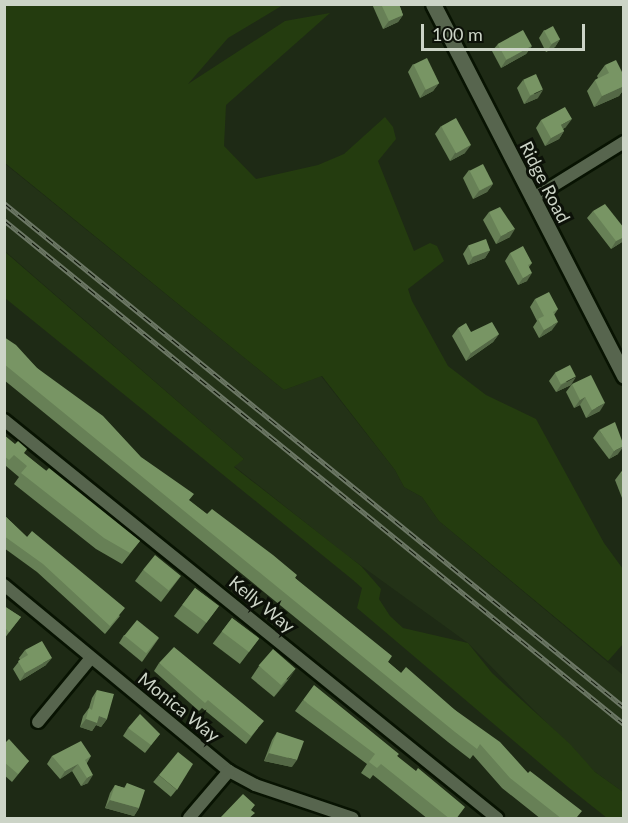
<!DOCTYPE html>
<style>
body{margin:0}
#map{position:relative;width:628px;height:823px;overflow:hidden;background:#1e2a15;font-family:Lato,sans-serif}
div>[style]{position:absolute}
.built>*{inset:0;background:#233217}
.green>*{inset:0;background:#243c0f}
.roads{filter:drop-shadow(2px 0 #081302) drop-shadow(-2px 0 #081302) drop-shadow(0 2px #081302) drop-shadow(0 -2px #081302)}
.minor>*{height:12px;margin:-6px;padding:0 6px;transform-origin:6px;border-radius:6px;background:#57654e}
.tertiary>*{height:15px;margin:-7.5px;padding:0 7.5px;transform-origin:7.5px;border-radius:7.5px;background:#57654e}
.rail>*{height:5px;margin-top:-2.5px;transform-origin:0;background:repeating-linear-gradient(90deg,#0c1108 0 9px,#6d7866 0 18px);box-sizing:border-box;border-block:2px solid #6d7866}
.wall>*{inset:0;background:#678056;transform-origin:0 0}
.shaded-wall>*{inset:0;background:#546846}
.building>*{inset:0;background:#789564;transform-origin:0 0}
span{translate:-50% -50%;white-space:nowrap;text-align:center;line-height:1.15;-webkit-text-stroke:6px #0c1108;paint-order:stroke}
.street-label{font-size:18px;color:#ccd4c7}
.frame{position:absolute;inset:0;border:6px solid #ccd4c7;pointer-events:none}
.scale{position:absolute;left:421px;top:24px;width:164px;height:27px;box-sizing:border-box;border:3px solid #ccd4c7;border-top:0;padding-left:8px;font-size:18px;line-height:21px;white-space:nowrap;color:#ccd4c7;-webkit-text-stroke:4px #0c1108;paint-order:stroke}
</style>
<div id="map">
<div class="built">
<div style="clip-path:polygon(4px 163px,284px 390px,321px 376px,395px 470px,404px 487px,422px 497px,439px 521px,623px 675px,623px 792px,595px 772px,468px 643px,345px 554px,234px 466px,244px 459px,5px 251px)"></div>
</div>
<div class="green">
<div style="clip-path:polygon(6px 5px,283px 5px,228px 38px,188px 84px,285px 21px,330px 13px,226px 105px,224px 146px,256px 179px,318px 165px,344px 154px,385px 117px,393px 127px,396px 139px,378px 161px,414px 251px,430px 243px,437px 246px,444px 261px,408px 289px,412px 301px,448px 366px,486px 395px,536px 419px,604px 543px,623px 569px,623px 644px,608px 661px,439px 521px,422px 497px,404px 487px,395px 470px,322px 376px,284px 390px,5px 163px)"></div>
<div style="clip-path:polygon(4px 251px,244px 459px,234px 467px,361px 566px,381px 589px,379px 599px,390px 616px,403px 628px,468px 643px,492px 673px,570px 744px,595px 772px,623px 792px,623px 818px,607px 818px,568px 787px,357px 608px,362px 588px,353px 580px,5px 298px)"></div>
</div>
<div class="roads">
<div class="minor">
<div style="left:532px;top:199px;width:108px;rotate:-31.8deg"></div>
<div style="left:4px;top:420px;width:634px;rotate:38.91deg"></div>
<div style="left:4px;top:585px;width:292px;rotate:39.6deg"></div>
<div style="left:229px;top:771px;width:30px;rotate:28deg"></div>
<div style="left:255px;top:785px;width:103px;rotate:18.6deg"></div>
<div style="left:38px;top:722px;width:83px;rotate:-50.4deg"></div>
<div style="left:189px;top:818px;width:62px;rotate:-49.6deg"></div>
</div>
<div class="tertiary">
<div style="left:433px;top:4px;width:418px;rotate:62.8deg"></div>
</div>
</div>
<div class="rail">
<div style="left:4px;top:203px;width:799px;rotate:39.11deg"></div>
<div style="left:4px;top:220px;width:799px;rotate:39.11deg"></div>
</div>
<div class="wall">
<div style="clip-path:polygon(372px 4px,399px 4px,403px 15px,398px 22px,383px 29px)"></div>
<div style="clip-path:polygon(544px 30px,560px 39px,555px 47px,546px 52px,539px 38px)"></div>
<div style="clip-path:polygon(498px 44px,532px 46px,526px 54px,501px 68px,492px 51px)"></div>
<div style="clip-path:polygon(413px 64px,439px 83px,433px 91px,420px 98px,408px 72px)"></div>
<div style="clip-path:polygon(605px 65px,624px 76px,624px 89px,619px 96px,594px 107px,587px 91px,595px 80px,598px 78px,597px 76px)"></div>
<div style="clip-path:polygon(523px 80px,538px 98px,524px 104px,517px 88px)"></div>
<div style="clip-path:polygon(541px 120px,566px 127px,563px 129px,564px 131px,559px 139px,545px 146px,536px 128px)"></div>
<div style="clip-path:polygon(441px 126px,465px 153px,450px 161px,435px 134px)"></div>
<div style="clip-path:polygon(469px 170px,493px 184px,487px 192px,473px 199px,463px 178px)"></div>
<div style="clip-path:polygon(593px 211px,624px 228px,624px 241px,622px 242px,611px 249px,587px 218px)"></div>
<div style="clip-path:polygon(489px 212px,510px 237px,496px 244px,483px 220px)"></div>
<div style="clip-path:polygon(468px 246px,490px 250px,485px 258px,468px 265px,463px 254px)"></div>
<div style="clip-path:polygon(510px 253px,532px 263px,529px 267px,527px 281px,518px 285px,505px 261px)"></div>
<div style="clip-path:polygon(535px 299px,558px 309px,554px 315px,552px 330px,539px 338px,533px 327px,537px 321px,530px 307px)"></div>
<div style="clip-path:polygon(458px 328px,471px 332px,499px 334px,493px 342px,466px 361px,452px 336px)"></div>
<div style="clip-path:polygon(4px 337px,37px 368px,189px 501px,295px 578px,388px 662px,401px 673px,455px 710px,579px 819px,541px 819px,502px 788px,473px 755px,470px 759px,448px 742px,4px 380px)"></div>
<div style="clip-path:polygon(555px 373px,571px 385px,556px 392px,549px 381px)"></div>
<div style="clip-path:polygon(572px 384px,600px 411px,586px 418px,580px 405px,574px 408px,566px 392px)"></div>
<div style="clip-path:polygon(599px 430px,618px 454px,609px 459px,593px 438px)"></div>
<div style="clip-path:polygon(4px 435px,24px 454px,140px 541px,122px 564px,96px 549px,14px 484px,19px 477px,6px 466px,4px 467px)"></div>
<div style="clip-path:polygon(624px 470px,624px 503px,615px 480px,621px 472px)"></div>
<div style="clip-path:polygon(4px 515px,27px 537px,120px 616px,105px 634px,37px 572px,4px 548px)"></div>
<div style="clip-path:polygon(143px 570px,181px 576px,161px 602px,135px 581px)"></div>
<div style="left:195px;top:588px;width:30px;height:35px;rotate:37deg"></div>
<div style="clip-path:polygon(4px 606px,21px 617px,4px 639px)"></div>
<div style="left:232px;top:618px;width:34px;height:32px;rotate:37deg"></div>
<div style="clip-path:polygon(124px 635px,159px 638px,142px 662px,119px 643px)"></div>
<div style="clip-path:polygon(25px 650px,46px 665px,20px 681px,13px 669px,20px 660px,19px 658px)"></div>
<div style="clip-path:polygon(159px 663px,258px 728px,246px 744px,202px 708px,199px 711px,154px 671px)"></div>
<div style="clip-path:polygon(259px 666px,288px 680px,274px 697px,251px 678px)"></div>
<div style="clip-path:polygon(97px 690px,107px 719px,101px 727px,96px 725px,92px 731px,80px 727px,83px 716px,89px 708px,92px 698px)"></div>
<div style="clip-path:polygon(303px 700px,397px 756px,457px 819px,428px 819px,373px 775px,370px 779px,361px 773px,367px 764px,295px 711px)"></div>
<div style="clip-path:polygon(128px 728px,160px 734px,145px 753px,123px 736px)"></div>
<div style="clip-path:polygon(277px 732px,292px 767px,264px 761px,272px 740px)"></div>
<div style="clip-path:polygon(4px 744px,29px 761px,12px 782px,4px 775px)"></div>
<div style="clip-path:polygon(52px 756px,91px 756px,87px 763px,88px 783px,81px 786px,72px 771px,60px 779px,47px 764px)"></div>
<div style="left:159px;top:775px;width:23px;height:9px;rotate:40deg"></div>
<div style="clip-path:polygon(127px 783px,139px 808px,134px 816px,105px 808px,110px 793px,115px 785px,124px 788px)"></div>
</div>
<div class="shaded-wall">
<div style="clip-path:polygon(403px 15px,398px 22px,383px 29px,389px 21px)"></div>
<div style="clip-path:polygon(560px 39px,555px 47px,546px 52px,552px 44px)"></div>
<div style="clip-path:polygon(532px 46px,526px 54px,501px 68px,506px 60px)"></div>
<div style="clip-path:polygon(439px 83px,433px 91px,420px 98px,425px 90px)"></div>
<div style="clip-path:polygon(624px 86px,624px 89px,619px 96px,594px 107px,602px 96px)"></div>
<div style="clip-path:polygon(543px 90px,538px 98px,524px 104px,530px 96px)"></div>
<div style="clip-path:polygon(572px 119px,566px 127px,555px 133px,561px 125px)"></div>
<div style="clip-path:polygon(564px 131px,559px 139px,545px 146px,551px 138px)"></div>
<div style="clip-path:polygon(471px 145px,465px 153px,450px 161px,455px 153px)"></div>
<div style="clip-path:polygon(493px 184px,487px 192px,473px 199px,479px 191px)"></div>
<div style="clip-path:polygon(515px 229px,510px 237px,496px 244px,501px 236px)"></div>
<div style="clip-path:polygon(624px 237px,624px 241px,622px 242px,611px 249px,616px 241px)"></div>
<div style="clip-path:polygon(490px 250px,485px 258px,468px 265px,473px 257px)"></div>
<div style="clip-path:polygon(532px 273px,527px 281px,518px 285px,523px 278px)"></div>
<div style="clip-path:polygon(558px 322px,552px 330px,539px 338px,544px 330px)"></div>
<div style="clip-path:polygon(499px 334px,493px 342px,466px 361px,471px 353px)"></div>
<div style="clip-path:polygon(576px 377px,571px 385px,556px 392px,561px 385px)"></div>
<div style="clip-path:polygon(585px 397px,580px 405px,574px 408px,580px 400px)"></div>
<div style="clip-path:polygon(605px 403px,600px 411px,586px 418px,592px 410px)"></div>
<div style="clip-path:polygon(624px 446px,618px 454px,609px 459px,614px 451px)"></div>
<div style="clip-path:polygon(52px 658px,46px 665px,20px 681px,25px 673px)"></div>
<div style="clip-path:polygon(296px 669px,288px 680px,274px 697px,283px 685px)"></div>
<div style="clip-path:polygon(99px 716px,107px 719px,101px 727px,96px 725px,92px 731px,80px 727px,86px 719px)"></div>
<div style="clip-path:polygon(269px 753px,297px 760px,292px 767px,264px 761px)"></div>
<div style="clip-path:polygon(78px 764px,72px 771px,60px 779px,65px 771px)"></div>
<div style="clip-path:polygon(93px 775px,88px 783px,81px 786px,87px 778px)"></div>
<div style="clip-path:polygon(110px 800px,139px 808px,134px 816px,105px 808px)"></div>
</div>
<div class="building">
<div style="clip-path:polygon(381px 4px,399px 4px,403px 15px,389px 21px)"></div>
<div style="left:553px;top:26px;width:15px;height:10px;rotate:62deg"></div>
<div style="left:523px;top:30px;width:18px;height:29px;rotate:61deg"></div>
<div style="left:427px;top:58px;width:28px;height:15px;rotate:64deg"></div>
<div style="clip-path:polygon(616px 60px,624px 76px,624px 86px,602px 96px,595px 80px,609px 73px,605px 65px)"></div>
<div style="left:536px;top:74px;width:17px;height:14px;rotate:66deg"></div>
<div style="clip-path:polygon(565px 107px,572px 119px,561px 125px,564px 131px,551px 138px,541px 120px)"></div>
<div style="left:456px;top:118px;width:31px;height:17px;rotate:61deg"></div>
<div style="left:483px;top:164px;width:22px;height:15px;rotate:63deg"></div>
<div style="clip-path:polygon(605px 204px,624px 228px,624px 237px,616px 241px,593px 211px)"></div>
<div style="clip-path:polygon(500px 207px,515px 229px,501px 236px,489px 212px)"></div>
<div style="left:486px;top:239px;width:12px;height:19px;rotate:70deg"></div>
<div style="clip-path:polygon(523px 246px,532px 263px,528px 265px,532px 273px,523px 278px,510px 253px)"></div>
<div style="clip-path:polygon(549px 292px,558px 309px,553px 312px,558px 322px,544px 330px,538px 319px,544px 316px,535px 299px)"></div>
<div style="clip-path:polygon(492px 322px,499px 334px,471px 353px,458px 328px,466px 323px,471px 332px)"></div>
<div style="clip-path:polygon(4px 337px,16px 345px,37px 368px,103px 416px,141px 457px,194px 494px,189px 500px,207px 514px,212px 509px,273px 555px,297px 575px,295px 578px,392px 656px,388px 662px,401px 673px,406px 667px,455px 710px,500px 742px,528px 773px,530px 771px,582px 811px,577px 817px,579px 819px,562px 819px,510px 778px,480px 744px,477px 749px,455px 732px,4px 364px)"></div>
<div style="left:570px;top:365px;width:13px;height:17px;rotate:63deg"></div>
<div style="clip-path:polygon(591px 375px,605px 403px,592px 410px,585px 397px,580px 400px,572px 384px)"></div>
<div style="clip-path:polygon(615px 422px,624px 446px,614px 451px,599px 430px)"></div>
<div style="clip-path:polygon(4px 435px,15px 444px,18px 441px,27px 449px,24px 453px,46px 471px,49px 468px,140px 541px,130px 553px,104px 538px,21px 473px,27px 466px,14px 455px,9px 460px,4px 456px)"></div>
<div style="clip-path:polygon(624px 470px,624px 479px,621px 472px)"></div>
<div style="clip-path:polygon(4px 515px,27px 537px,32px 531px,125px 608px,110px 626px,43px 564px,4px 536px)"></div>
<div style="left:155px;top:555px;width:33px;height:19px;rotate:39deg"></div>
<div style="left:195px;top:588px;width:30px;height:21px;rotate:37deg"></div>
<div style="clip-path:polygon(4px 606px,21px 617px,9px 632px,4px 627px)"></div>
<div style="left:232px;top:618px;width:34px;height:17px;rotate:37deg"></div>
<div style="left:137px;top:620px;width:28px;height:20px;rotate:39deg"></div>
<div style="clip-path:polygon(42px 641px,52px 658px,25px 673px,18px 661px,28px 655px,25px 650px)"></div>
<div style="clip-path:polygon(174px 647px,264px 721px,251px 736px,208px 700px,205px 703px,159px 663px)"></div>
<div style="left:273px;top:649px;width:30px;height:22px;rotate:41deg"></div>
<div style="clip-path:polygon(314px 685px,399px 754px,397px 756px,416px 771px,418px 768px,465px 807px,456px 819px,450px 819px,381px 764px,377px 768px,369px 762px,375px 754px,303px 700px)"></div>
<div style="clip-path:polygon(97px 690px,114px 694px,107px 719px,99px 716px,97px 723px,86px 719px,89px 708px,92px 710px)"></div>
<div style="clip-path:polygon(140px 714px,160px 734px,151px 745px,128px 728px)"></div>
<div style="clip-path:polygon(277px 732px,304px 741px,297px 760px,269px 753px)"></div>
<div style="clip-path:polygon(9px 739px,29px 761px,18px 774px,4px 762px,4px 744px)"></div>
<div style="clip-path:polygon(81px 741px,91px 756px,85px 760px,93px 775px,87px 778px,78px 764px,65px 771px,52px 756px)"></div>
<div style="clip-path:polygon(178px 752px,193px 764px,177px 790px,159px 775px)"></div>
<div style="clip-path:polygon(127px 783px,145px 790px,139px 808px,110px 800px,115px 785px,125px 788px)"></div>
<div style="clip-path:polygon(243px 794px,255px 805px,251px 810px,255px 813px,248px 819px,220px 818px)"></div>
</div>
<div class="street-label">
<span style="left:545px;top:182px;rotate:63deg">Ridge Road</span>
<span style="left:262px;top:604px;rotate:39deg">Kelly Way</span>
<span style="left:179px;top:707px;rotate:39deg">Monica Way</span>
</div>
<div class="frame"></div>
<div class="scale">100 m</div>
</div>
